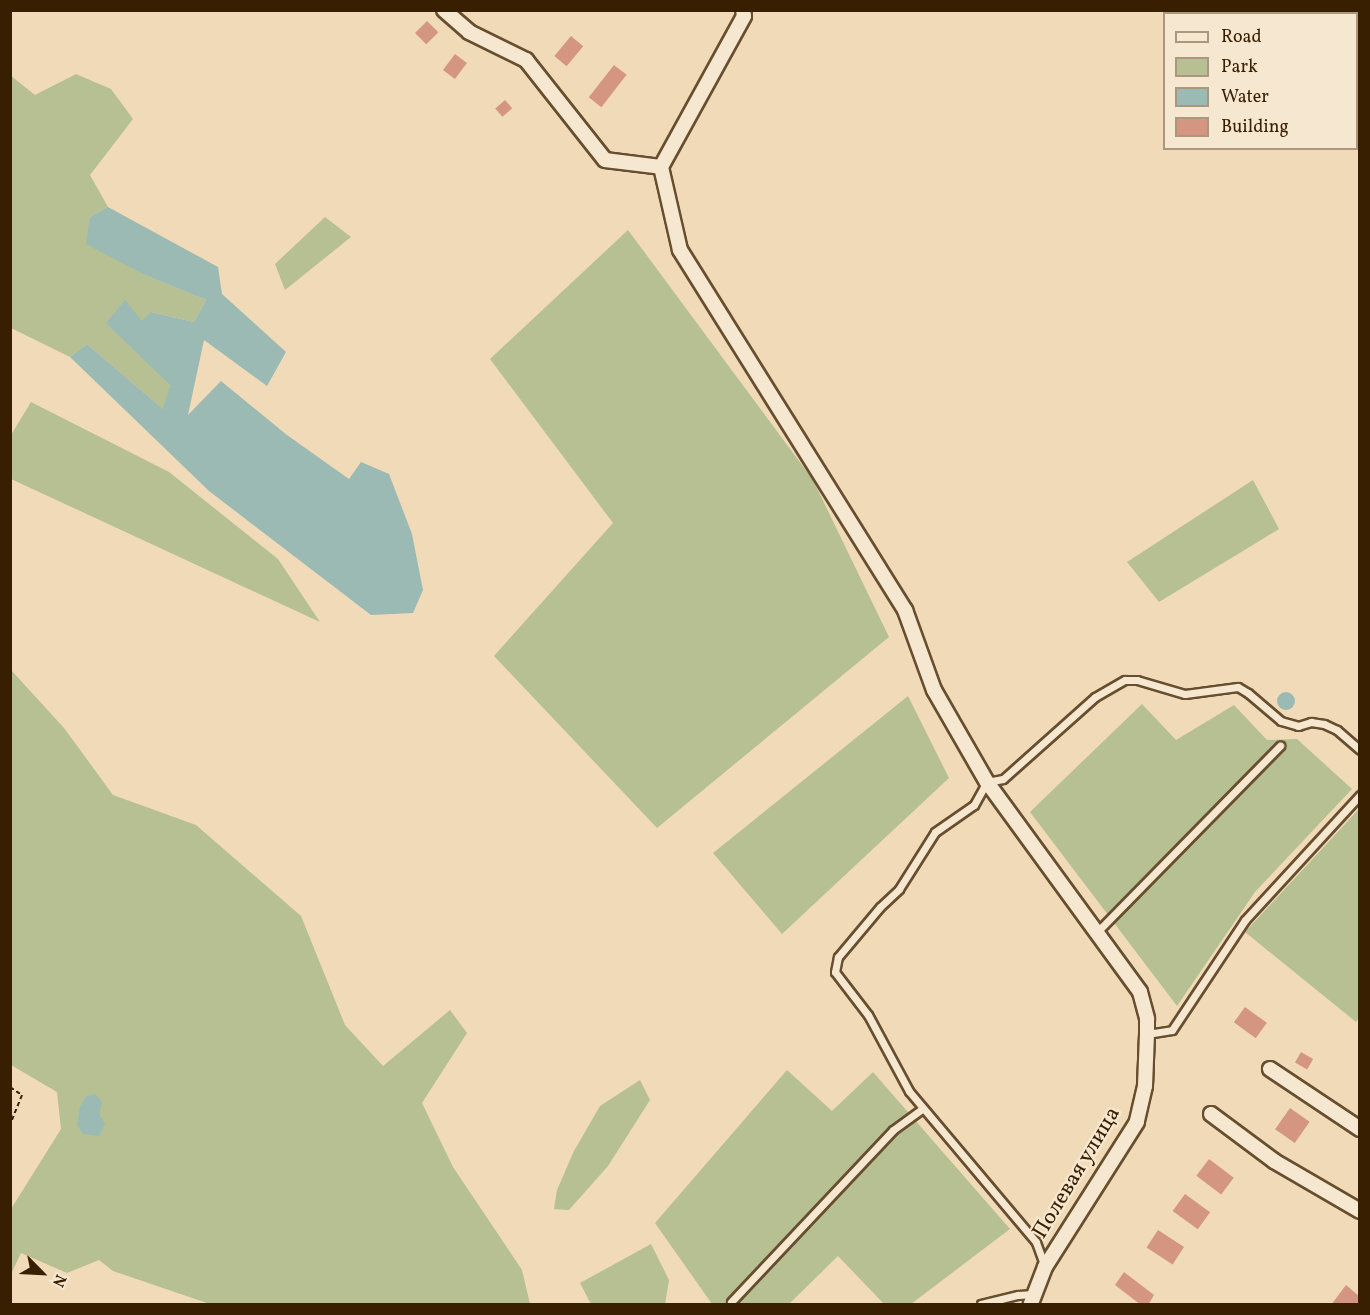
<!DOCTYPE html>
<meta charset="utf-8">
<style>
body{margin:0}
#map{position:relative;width:1370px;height:1315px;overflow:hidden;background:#f1dab7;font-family:Vollkorn,serif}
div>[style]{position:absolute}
.green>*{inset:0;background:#b6c092}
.water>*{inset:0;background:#9bbab4}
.round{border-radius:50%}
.building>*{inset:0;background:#d49680;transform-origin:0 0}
.path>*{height:2px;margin-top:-1px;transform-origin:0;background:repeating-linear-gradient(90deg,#391f01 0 4.5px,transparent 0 7.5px)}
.roads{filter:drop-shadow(2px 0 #674e2e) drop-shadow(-2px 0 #674e2e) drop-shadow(0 2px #674e2e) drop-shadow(0 -2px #674e2e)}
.lane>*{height:7px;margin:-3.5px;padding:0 3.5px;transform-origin:3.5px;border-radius:3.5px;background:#f6e7d0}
.street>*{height:14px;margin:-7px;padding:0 7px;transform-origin:7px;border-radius:7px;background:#f6e7d0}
span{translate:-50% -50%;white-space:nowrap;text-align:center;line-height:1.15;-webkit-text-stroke:4.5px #f6e7d0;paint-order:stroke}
.street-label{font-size:22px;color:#391f01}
.frame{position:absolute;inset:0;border:12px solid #391f01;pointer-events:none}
.legend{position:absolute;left:1163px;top:12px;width:195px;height:138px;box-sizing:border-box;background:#f6e7d0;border:2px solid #aa977d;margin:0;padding:8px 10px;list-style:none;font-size:18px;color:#391f01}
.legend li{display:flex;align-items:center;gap:12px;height:30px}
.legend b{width:30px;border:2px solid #aa977d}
.north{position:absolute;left:12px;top:1243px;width:60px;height:60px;-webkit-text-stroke:4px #f6e7d0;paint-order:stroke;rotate:114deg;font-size:16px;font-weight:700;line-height:24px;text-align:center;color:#391f01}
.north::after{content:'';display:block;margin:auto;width:21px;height:27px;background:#391f01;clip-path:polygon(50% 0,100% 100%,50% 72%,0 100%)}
</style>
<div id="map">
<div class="green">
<div style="clip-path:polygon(76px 74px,111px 89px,133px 119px,90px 175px,108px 207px,90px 217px,145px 275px,206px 300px,194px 322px,151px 312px,170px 385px,164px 410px,87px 344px,70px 357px,11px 328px,10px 75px,35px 95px)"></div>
<div style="clip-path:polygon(325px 217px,351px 237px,285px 290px,275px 264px)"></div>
<div style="clip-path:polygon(628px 230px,813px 480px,889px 637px,657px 828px,494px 656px,613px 523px,490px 359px)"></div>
<div style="clip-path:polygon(31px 402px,169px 472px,278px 559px,320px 622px,11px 479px,11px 435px)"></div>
<div style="clip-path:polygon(1253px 480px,1279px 529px,1159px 602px,1127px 562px)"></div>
<div style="clip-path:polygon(11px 670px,64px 728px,113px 795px,196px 825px,301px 916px,345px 1025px,383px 1066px,450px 1010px,467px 1033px,422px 1103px,453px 1167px,522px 1270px,530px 1304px,210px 1304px,113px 1271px,99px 1260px,67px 1273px,21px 1253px,11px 1274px,11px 1209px,61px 1129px,57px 1092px,11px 1065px)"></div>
<div style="clip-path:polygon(908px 696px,949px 778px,782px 934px,713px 853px)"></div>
<div style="clip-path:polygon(1142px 704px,1176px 740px,1234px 705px,1267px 740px,1297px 739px,1352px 789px,1255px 892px,1177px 1006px,1030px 812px)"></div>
<div style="clip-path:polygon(1359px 809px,1360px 1016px,1356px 1022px,1245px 932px)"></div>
<div style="clip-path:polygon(787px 1070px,832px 1111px,873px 1072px,1010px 1229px,911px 1304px,884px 1304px,838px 1256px,789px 1304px,712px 1304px,655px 1223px)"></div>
<div style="clip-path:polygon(640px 1080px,650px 1100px,608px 1166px,569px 1210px,554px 1209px,557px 1190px,574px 1151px,600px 1106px)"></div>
<div style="clip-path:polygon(651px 1244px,669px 1280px,665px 1304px,591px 1304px,580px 1283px)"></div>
</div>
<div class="water">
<div style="clip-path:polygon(108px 207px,218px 267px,222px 294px,286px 352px,267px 386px,204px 340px,188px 415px,221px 381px,287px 435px,349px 479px,361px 462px,389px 474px,412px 534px,423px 590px,413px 613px,371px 615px,209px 491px,70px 357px,87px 344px,163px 409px,170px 385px,106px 323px,125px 300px,142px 321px,151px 312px,194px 322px,206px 300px,145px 275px,86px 244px,90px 217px)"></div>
<div class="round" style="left:1277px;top:692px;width:18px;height:18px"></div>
<div style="clip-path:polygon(95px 1094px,102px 1102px,99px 1114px,105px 1124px,99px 1136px,83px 1134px,77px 1125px,80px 1107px,86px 1096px)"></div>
</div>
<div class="building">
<div style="left:427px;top:21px;width:16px;height:17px;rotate:45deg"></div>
<div style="left:571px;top:36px;width:16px;height:26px;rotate:40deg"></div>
<div style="left:455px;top:54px;width:15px;height:20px;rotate:37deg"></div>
<div style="left:614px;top:65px;width:16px;height:41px;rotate:38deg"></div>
<div style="left:505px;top:100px;width:11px;height:13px;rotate:49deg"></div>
<div style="left:1245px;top:1007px;width:27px;height:19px;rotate:36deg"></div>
<div style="left:1301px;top:1052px;width:14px;height:12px;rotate:30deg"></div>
<div style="left:1290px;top:1108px;width:24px;height:26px;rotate:35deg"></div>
<div style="left:1209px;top:1159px;width:31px;height:21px;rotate:37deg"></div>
<div style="left:1185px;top:1194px;width:31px;height:21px;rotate:36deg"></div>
<div style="left:1158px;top:1230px;width:31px;height:21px;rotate:33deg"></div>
<div style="clip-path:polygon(1124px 1272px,1154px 1295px,1148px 1305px,1141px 1305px,1115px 1285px)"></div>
<div style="clip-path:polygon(1346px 1285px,1359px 1296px,1359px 1305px,1331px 1305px)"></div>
</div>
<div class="path">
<div style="left:10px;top:1087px;width:14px;rotate:34deg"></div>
<div style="left:22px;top:1095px;width:32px;rotate:112deg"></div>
</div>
<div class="roads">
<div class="lane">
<div style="left:1098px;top:931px;width:260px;rotate:-45.5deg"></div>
<div style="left:1147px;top:1034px;width:25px;rotate:-9deg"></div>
<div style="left:1172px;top:1030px;width:132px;rotate:-56.4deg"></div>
<div style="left:1245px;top:920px;width:170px;rotate:-47.4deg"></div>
<div style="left:1045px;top:1267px;width:27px;rotate:-110deg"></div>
<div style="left:1036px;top:1242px;width:197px;rotate:-130.1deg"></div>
<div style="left:909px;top:1091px;width:86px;rotate:-118.3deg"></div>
<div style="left:868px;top:1015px;width:54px;rotate:-127.5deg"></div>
<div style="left:835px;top:972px;width:15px;rotate:-79deg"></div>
<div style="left:838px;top:957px;width:65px;rotate:-50deg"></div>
<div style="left:880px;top:907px;width:26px;rotate:-43deg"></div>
<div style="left:899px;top:889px;width:67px;rotate:-57.7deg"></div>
<div style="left:935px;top:832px;width:47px;rotate:-34.7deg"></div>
<div style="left:974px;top:805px;width:26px;rotate:-61deg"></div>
<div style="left:987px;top:782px;width:16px;rotate:-11deg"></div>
<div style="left:1003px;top:779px;width:123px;rotate:-41.7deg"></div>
<div style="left:1095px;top:697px;width:34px;rotate:-30deg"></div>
<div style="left:1125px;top:680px;width:12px"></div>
<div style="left:1137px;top:680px;width:50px;rotate:16.3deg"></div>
<div style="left:1185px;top:694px;width:53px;rotate:-7.5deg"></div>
<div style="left:1238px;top:687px;width:12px;rotate:31deg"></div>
<div style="left:1248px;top:693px;width:43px;rotate:40.3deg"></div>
<div style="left:1281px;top:721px;width:18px;rotate:16deg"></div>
<div style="left:1298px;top:726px;width:14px;rotate:-17deg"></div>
<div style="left:1311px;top:722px;width:13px;rotate:9deg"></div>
<div style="left:1324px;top:724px;width:14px;rotate:25deg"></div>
<div style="left:1337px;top:730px;width:30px;rotate:41deg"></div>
<div style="left:731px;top:1302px;width:236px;rotate:-46.7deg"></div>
<div style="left:893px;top:1130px;width:36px;rotate:-36deg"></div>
<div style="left:981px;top:1304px;width:38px;rotate:-14deg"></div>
<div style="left:1018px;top:1295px;width:16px;rotate:-4deg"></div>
</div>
<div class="street">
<div style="left:444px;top:10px;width:33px;rotate:41deg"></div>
<div style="left:469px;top:32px;width:64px;rotate:26.2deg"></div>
<div style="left:526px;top:60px;width:127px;rotate:51.7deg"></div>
<div style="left:605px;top:160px;width:56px;rotate:7.1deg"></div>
<div style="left:661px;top:167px;width:85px;rotate:77.1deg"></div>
<div style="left:680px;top:250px;width:425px;rotate:58deg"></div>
<div style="left:905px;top:610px;width:85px;rotate:70.1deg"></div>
<div style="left:934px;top:690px;width:106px;rotate:60.1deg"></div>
<div style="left:987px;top:782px;width:260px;rotate:53.9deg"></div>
<div style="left:1140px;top:992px;width:28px;rotate:75deg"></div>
<div style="left:1147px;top:1019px;width:15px;rotate:90deg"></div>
<div style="left:1147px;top:1034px;width:52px;rotate:92.2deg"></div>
<div style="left:1145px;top:1086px;width:37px;rotate:103deg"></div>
<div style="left:1137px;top:1122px;width:172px;rotate:122.4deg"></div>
<div style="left:1045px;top:1267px;width:40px;rotate:111deg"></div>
<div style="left:661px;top:167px;width:172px;rotate:-61.2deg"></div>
<div style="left:744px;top:16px;width:6px;rotate:-99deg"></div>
<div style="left:1270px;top:1069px;width:108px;rotate:33.7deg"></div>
<div style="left:1211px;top:1114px;width:79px;rotate:36.7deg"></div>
<div style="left:1274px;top:1161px;width:99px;rotate:30.2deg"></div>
</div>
</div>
<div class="street-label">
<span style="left:1077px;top:1173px;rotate:-59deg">Полевая улица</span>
</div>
<div class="frame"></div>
<ul class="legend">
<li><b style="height:8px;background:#f6e7d0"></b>Road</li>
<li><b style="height:16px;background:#b6c092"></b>Park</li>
<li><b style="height:16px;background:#9bbab4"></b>Water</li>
<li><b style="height:16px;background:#d49680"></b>Building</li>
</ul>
<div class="north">N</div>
</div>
